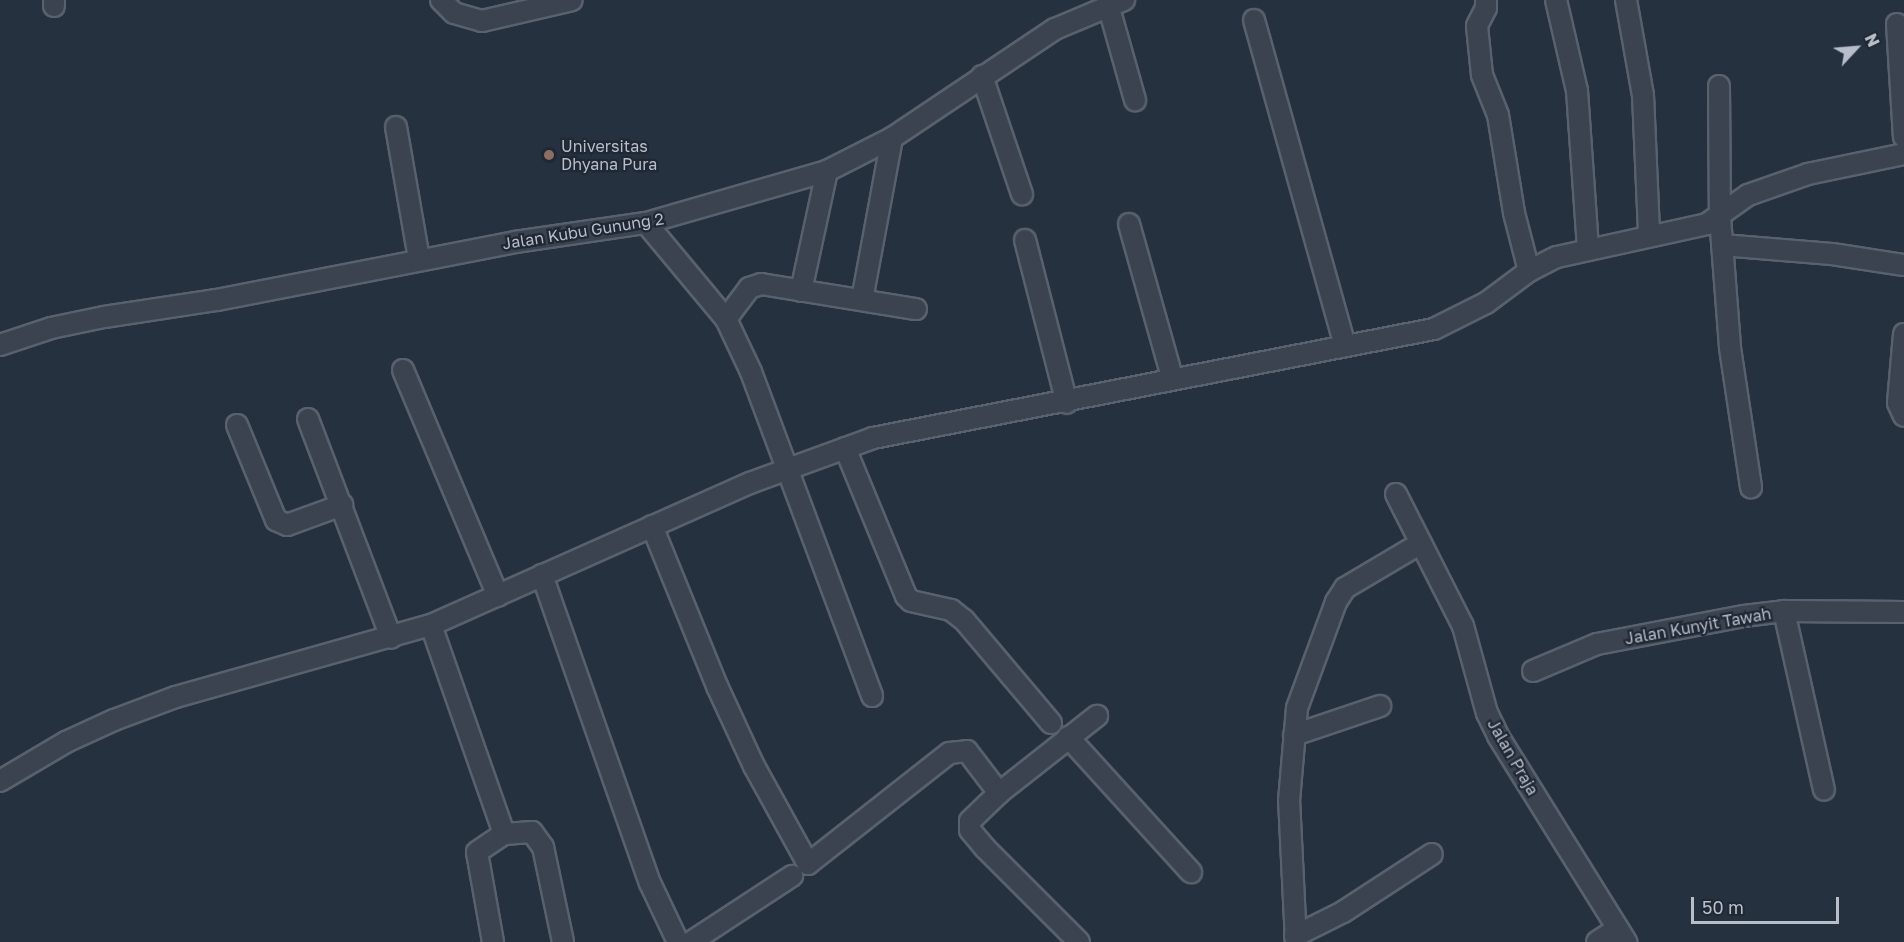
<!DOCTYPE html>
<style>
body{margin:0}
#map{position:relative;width:1904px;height:942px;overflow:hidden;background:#26313f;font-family:"Golos Text",sans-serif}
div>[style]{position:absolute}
.roads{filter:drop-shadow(2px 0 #58616d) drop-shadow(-2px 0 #58616d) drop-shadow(0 2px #58616d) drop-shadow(0 -2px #58616d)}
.minor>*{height:20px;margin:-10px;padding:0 10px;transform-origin:10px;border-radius:10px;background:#3a434f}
.dots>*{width:16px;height:16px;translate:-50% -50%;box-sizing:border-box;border:3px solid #1f2834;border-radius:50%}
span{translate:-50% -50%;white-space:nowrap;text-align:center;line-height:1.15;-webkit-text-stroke:4.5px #1f2834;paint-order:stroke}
.poi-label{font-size:16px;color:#b7beca}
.left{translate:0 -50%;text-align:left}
.street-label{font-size:16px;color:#b7beca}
.north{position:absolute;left:1826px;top:18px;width:60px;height:60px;-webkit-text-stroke:4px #1f2834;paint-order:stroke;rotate:64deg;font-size:16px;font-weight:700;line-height:24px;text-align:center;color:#b7beca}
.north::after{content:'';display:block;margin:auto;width:21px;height:27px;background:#b7beca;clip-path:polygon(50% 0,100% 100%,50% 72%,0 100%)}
.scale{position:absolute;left:1691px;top:897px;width:148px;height:27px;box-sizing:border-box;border:3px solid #b7beca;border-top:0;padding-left:8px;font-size:18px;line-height:21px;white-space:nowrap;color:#b7beca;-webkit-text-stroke:4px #1f2834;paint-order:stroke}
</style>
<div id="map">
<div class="roads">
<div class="minor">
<div style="left:441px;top:0;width:18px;rotate:45deg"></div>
<div style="left:454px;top:13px;width:29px;rotate:16deg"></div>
<div style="left:482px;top:21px;width:92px;rotate:-13.1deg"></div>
<div style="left:1486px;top:0;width:8px;rotate:90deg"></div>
<div style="left:1486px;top:8px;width:20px;rotate:117deg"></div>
<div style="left:1477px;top:26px;width:49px;rotate:84.2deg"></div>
<div style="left:1482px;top:75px;width:43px;rotate:68.2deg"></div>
<div style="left:1498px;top:115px;width:99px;rotate:80.7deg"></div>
<div style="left:1514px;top:213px;width:60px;rotate:75.5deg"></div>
<div style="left:1556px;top:0;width:93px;rotate:77deg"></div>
<div style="left:1577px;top:91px;width:157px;rotate:86deg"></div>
<div style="left:1626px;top:0;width:97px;rotate:79.9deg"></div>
<div style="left:1643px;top:95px;width:139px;rotate:87.5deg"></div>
<div style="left:54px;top:6px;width:6px;rotate:-90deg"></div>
<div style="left:1109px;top:8px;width:96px;rotate:74.2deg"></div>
<div style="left:1254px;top:20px;width:335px;rotate:74.4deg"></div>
<div style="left:1897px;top:24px;width:113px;rotate:86.5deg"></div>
<div style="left:982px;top:76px;width:125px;rotate:71.3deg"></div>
<div style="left:1719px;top:86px;width:131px;rotate:89.6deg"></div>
<div style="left:1720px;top:217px;width:131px;rotate:85.6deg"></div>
<div style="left:1730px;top:348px;width:141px;rotate:81.4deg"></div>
<div style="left:396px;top:127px;width:134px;rotate:80.1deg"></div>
<div style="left:646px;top:223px;width:125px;rotate:50.2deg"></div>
<div style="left:726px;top:319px;width:59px;rotate:64.7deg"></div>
<div style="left:751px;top:372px;width:346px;rotate:69.5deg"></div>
<div style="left:1129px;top:224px;width:159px;rotate:74.3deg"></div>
<div style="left:1025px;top:240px;width:168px;rotate:75.6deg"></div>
<div style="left:1722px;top:245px;width:110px;rotate:4.7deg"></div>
<div style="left:1832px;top:254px;width:73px;rotate:8.7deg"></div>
<div style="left:801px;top:291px;width:123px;rotate:-77.8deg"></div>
<div style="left:862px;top:300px;width:165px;rotate:-79.5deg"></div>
<div style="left:726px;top:319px;width:39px;rotate:-53deg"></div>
<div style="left:749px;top:288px;width:13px;rotate:-18deg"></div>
<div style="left:761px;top:284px;width:157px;rotate:9.2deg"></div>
<div style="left:1904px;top:334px;width:69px;rotate:95deg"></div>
<div style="left:1898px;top:403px;width:14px;rotate:65deg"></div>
<div style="left:0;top:345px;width:54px;rotate:-18.4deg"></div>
<div style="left:51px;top:328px;width:54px;rotate:-11.7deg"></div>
<div style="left:104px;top:317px;width:114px;rotate:-8.6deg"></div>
<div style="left:217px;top:300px;width:304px;rotate:-11deg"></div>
<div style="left:515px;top:242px;width:132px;rotate:-8.3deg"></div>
<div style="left:646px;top:223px;width:188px;rotate:-16deg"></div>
<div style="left:827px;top:171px;width:73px;rotate:-26.9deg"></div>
<div style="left:892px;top:138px;width:196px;rotate:-33.8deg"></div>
<div style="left:1055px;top:29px;width:75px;rotate:-22.8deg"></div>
<div style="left:403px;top:370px;width:245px;rotate:67.2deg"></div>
<div style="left:308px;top:419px;width:234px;rotate:69.2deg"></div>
<div style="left:237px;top:425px;width:103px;rotate:67.7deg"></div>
<div style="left:276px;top:520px;width:12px;rotate:24deg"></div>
<div style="left:287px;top:525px;width:59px;rotate:-20deg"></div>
<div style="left:845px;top:448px;width:160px;rotate:67.6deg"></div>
<div style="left:906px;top:596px;width:7px;rotate:45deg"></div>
<div style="left:911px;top:601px;width:41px;rotate:12.7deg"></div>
<div style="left:951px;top:610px;width:16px;rotate:38deg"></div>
<div style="left:964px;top:620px;width:135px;rotate:49.8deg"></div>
<div style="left:1396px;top:494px;width:148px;rotate:63.1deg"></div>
<div style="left:1463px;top:626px;width:90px;rotate:74.6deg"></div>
<div style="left:1487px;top:713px;width:25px;rotate:64deg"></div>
<div style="left:1498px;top:736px;width:243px;rotate:58.1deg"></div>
<div style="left:652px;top:526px;width:173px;rotate:67.9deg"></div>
<div style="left:717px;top:686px;width:88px;rotate:65.2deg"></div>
<div style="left:754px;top:766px;width:112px;rotate:61.1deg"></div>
<div style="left:808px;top:864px;width:179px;rotate:-38.2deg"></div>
<div style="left:949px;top:753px;width:18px;rotate:-6deg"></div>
<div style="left:967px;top:751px;width:53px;rotate:52.7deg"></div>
<div style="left:542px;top:575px;width:326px;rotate:70.7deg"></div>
<div style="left:650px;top:883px;width:65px;rotate:64.6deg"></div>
<div style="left:1784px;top:611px;width:183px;rotate:77.4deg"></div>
<div style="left:431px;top:625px;width:221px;rotate:70.7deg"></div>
<div style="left:1533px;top:671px;width:69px;rotate:-22.9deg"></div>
<div style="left:1597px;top:644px;width:150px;rotate:-10.8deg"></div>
<div style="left:1744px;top:616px;width:40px;rotate:-7.1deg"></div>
<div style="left:1784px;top:611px;width:120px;rotate:0.5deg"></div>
<div style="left:1294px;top:735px;width:91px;rotate:-18.6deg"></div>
<div style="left:1068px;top:737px;width:183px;rotate:47.7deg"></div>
<div style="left:0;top:781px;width:77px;rotate:-30.6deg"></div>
<div style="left:66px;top:742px;width:53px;rotate:-24.6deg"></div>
<div style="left:114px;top:720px;width:66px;rotate:-20.4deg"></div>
<div style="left:176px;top:697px;width:265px;rotate:-15.8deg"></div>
<div style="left:431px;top:625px;width:349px;rotate:-24deg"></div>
<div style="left:750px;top:483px;width:131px;rotate:-20.1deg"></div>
<div style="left:873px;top:438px;width:571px;rotate:-11deg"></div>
<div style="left:1434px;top:329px;width:58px;rotate:-26.6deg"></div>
<div style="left:1486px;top:303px;width:54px;rotate:-36.7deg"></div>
<div style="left:1529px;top:271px;width:31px;rotate:-27deg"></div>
<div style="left:1557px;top:257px;width:154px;rotate:-12.4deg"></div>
<div style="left:1707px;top:224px;width:50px;rotate:-35.3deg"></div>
<div style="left:1748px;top:195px;width:64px;rotate:-19.3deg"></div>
<div style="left:1808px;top:174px;width:98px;rotate:-11.8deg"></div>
<div style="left:1295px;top:936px;width:54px;rotate:-26.6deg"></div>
<div style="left:1343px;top:912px;width:106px;rotate:-33.1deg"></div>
<div style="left:493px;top:942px;width:91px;rotate:-100.1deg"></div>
<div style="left:477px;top:852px;width:32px;rotate:-34deg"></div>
<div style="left:504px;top:834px;width:28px;rotate:-4deg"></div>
<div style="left:532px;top:832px;width:19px;rotate:54deg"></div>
<div style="left:543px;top:847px;width:97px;rotate:78.1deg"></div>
<div style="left:691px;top:942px;width:121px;rotate:-33.2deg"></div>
<div style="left:1079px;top:942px;width:133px;rotate:-135deg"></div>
<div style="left:985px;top:848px;width:23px;rotate:-130deg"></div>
<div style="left:970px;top:830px;width:9px;rotate:-90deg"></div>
<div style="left:970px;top:821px;width:40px;rotate:-44deg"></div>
<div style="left:999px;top:793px;width:125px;rotate:-38.2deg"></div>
<div style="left:1296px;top:942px;width:141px;rotate:-92.8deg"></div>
<div style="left:1289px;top:801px;width:93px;rotate:-85.1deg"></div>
<div style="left:1297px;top:708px;width:113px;rotate:-69.8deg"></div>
<div style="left:1336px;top:602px;width:17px;rotate:-57deg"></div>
<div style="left:1345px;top:588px;width:88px;rotate:-30.6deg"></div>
<div style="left:1597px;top:942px;width:24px;rotate:-33deg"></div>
</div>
</div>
<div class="dots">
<div style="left:549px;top:155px;background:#8d6e63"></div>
</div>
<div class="poi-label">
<span class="left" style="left:561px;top:155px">Universitas<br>Dhyana Pura</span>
</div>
<div class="street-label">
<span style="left:583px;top:231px;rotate:-9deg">Jalan Kubu Gunung 2</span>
<span style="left:1698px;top:626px;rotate:-10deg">Jalan Kunyit Tawah</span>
<span style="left:1513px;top:757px;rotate:60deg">Jalan Praja</span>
</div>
<div class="north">N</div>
<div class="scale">50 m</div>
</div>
